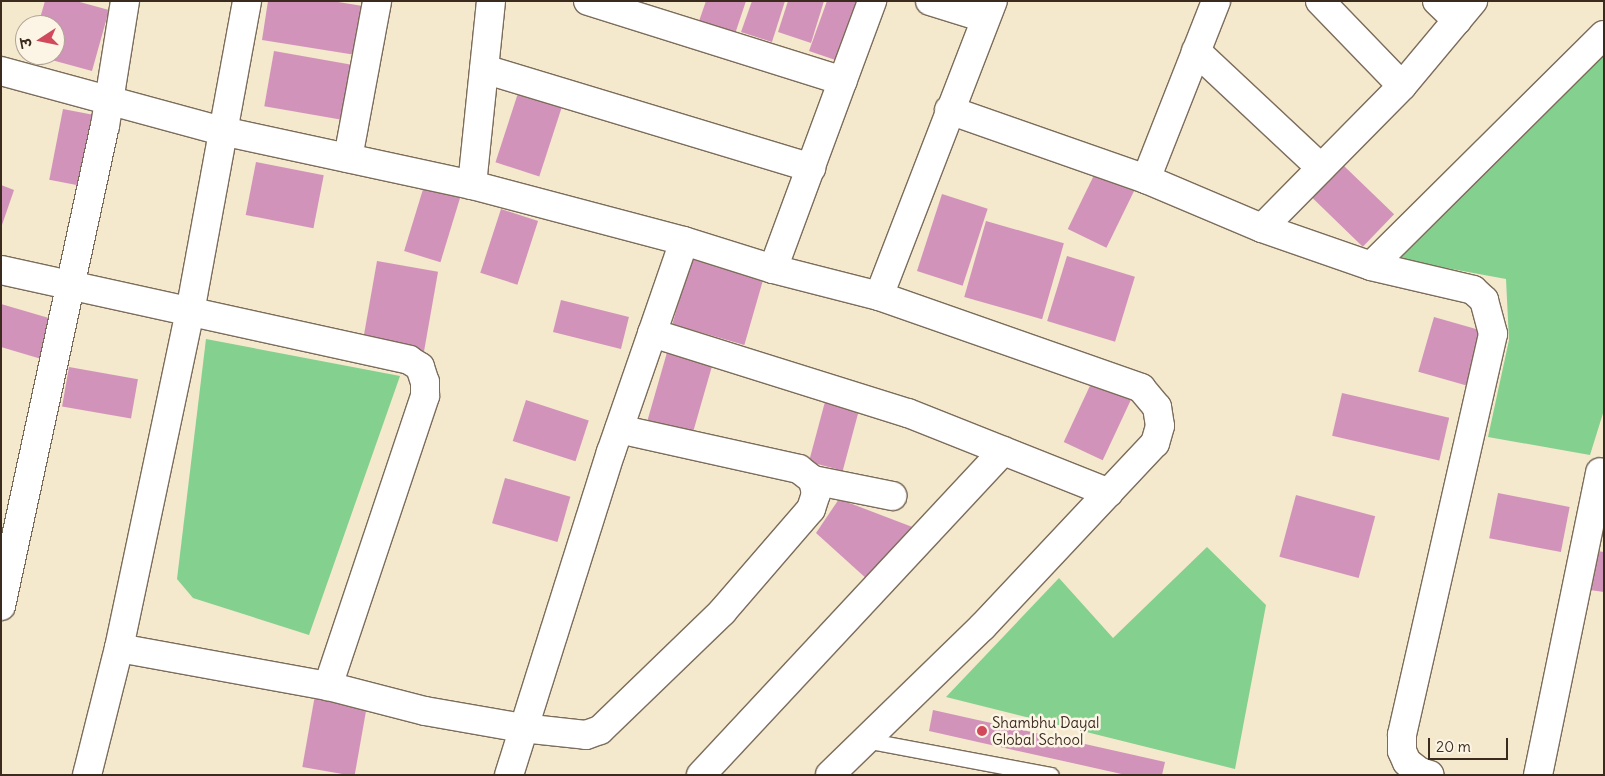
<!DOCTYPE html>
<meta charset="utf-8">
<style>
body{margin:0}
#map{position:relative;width:1605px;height:776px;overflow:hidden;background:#f4e8cd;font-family:Delius,"Playpen Sans Deva",sans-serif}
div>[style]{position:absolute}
.green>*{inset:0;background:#84d08e}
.building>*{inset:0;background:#d293bb;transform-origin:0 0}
.roads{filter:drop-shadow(1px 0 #7c6c5b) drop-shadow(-1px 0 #7c6c5b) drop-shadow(0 1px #7c6c5b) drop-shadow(0 -1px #7c6c5b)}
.service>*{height:15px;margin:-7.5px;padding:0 7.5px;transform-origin:7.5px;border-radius:7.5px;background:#fff}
.minor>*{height:28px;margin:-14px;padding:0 14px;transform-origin:14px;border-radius:14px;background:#fff}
.dots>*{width:14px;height:14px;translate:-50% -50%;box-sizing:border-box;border:2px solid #fcf5e5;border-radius:50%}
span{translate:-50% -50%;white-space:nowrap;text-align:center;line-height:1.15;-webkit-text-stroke:5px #fcf5e5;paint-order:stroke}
.poi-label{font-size:15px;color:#3b2a1e}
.left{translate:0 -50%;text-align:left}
.frame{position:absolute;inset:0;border:2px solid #3b2a1e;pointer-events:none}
.north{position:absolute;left:15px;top:15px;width:50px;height:50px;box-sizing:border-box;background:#fcf5e5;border:1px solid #afa495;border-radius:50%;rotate:259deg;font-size:14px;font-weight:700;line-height:20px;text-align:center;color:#3b2a1e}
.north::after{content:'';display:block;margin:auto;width:18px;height:22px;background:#d1495b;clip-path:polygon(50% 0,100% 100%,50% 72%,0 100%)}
.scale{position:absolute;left:1428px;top:738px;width:80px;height:22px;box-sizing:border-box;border:2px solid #3b2a1e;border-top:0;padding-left:6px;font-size:15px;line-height:18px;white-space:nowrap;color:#3b2a1e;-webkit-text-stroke:4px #fcf5e5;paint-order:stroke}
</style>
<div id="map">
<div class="green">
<div style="clip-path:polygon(1604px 48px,1604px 410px,1590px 455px,1488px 437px,1509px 340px,1506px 279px,1392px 258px)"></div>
<div style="clip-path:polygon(206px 339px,400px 376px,309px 635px,193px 598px,177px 579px)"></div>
<div style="clip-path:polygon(1207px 547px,1266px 605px,1235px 769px,946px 697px,1059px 578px,1113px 638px)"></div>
</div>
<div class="building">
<div style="clip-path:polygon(45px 1px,76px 1px,109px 10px,92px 71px,37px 56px,55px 55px,55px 25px,38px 25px)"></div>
<div style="clip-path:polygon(268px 1px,332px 1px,369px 7px,362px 56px,262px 40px)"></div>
<div style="clip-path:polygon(706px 1px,746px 1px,734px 37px,698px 24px)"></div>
<div style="clip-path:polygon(752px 1px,785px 1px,772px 42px,741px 32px)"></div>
<div style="clip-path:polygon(788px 1px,824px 1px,811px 43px,778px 32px)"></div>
<div style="clip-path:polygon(827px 1px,869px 1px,847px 64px,809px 51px)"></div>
<div style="left:274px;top:51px;width:86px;height:56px;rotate:10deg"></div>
<div style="left:519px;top:90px;width:46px;height:76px;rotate:18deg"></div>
<div style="left:63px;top:109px;width:37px;height:72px;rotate:11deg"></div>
<div style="left:256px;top:162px;width:69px;height:54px;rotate:11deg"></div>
<div style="left:1343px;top:165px;width:71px;height:45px;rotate:44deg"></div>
<div style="left:1098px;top:167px;width:43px;height:69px;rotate:26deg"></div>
<div style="clip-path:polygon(1px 185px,14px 190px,2px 225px,1px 225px)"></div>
<div style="left:424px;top:186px;width:38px;height:68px;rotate:17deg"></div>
<div style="left:942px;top:194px;width:48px;height:81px;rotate:18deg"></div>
<div style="left:501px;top:209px;width:39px;height:67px;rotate:18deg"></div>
<div style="left:986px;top:221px;width:81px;height:79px;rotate:16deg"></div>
<div style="left:1067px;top:256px;width:71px;height:68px;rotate:17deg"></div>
<div style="left:691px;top:259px;width:75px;height:68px;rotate:16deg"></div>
<div style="left:377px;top:261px;width:62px;height:83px;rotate:10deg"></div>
<div style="left:561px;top:300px;width:70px;height:33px;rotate:14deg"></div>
<div style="clip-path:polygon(1px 304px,59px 321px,48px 361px,1px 347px)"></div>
<div style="left:1434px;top:317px;width:51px;height:57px;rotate:16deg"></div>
<div style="left:668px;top:349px;width:47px;height:75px;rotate:16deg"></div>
<div style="left:69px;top:367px;width:70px;height:40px;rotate:10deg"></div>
<div style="left:1095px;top:375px;width:43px;height:74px;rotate:25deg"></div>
<div style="left:1342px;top:393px;width:110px;height:44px;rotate:13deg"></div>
<div style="left:826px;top:398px;width:35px;height:66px;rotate:15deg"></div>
<div style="left:526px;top:400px;width:66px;height:43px;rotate:18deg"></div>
<div style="left:505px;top:478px;width:68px;height:47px;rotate:16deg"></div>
<div style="left:1498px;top:493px;width:73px;height:46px;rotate:11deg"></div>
<div style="left:1296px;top:495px;width:82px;height:64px;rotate:15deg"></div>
<div style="clip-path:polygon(839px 499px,915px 528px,868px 580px,816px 533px)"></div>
<div style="clip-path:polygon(1597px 551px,1604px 552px,1604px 592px,1590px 590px)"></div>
<div style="left:315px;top:695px;width:53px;height:73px;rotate:10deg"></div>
<div style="clip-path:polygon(933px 710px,1165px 762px,1162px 775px,1126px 775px,929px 731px)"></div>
</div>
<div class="roads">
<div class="service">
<div style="left:865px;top:740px;width:189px;rotate:10.7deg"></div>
</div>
<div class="minor">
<div style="left:588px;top:1px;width:267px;rotate:17.4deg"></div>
<div style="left:930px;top:1px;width:58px;rotate:17.2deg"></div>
<div style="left:1320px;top:1px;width:118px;rotate:46deg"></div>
<div style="left:1437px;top:1px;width:28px;rotate:44deg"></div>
<div style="left:1196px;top:51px;width:171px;rotate:43.1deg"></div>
<div style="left:484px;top:69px;width:342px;rotate:16.8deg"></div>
<div style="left:1px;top:71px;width:229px;rotate:15.2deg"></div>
<div style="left:222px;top:131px;width:256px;rotate:12.2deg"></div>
<div style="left:472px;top:185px;width:219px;rotate:14.8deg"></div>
<div style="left:684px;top:241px;width:93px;rotate:17.5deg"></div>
<div style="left:773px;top:269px;width:109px;rotate:14.3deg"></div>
<div style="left:879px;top:296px;width:278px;rotate:19.3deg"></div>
<div style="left:1141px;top:388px;width:25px;rotate:50deg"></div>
<div style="left:1157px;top:407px;width:19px;rotate:81deg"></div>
<div style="left:1160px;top:426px;width:18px;rotate:106deg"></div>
<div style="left:1155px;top:443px;width:253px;rotate:133.2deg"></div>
<div style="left:982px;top:627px;width:212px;rotate:135.8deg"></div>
<div style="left:949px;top:110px;width:209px;rotate:19.3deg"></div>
<div style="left:1146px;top:179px;width:126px;rotate:22.9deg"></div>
<div style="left:1262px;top:228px;width:115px;rotate:19.2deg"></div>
<div style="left:1371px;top:266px;width:105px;rotate:13.2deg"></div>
<div style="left:1473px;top:290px;width:15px;rotate:42deg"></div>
<div style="left:1484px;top:300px;width:35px;rotate:75deg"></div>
<div style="left:1493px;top:334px;width:411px;rotate:102.8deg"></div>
<div style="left:1402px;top:735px;width:16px;rotate:90deg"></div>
<div style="left:1402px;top:751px;width:12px;rotate:66deg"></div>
<div style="left:1407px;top:762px;width:16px;rotate:38deg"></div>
<div style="left:1420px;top:772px;width:10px;rotate:17deg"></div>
<div style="left:348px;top:158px;width:160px;rotate:-79.5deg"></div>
<div style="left:1146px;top:179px;width:191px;rotate:-68.5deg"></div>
<div style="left:472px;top:185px;width:185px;rotate:-84.1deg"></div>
<div style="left:1262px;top:228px;width:199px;rotate:-45.4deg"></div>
<div style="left:1402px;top:86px;width:111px;rotate:-50.1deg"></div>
<div style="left:1371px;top:266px;width:328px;rotate:-44.8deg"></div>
<div style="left:773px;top:269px;width:286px;rotate:-69.7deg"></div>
<div style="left:1px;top:270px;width:418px;rotate:12.4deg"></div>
<div style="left:409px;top:360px;width:13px;rotate:32deg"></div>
<div style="left:420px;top:367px;width:16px;rotate:72deg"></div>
<div style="left:425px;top:382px;width:14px;rotate:90deg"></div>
<div style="left:425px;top:396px;width:306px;rotate:108.5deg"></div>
<div style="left:879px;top:296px;width:316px;rotate:-68.9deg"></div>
<div style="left:652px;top:333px;width:268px;rotate:17.4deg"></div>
<div style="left:908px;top:413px;width:216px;rotate:21.7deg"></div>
<div style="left:813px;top:480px;width:81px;rotate:11.4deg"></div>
<div style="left:1px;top:606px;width:491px;rotate:-77.8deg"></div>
<div style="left:105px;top:126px;width:127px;rotate:-80.9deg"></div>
<div style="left:119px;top:648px;width:212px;rotate:10.3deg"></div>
<div style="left:328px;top:686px;width:100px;rotate:14.5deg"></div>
<div style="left:425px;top:711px;width:98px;rotate:9.9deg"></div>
<div style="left:522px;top:728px;width:64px;rotate:6.2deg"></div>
<div style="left:586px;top:735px;width:15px;rotate:-20deg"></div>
<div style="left:600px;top:730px;width:170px;rotate:-44deg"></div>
<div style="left:722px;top:612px;width:136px;rotate:-49.2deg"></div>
<div style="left:811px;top:509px;width:16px;rotate:-72deg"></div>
<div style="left:816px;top:494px;width:14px;rotate:-102deg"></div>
<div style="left:813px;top:480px;width:18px;rotate:-142deg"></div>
<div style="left:799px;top:469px;width:184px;rotate:-167.5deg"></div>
<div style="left:87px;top:775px;width:131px;rotate:-75.9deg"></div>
<div style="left:119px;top:648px;width:343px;rotate:-78.1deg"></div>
<div style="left:190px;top:312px;width:316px;rotate:-79.6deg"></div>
<div style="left:509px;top:775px;width:339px;rotate:-72.5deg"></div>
<div style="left:611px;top:452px;width:223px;rotate:-70.9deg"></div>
<div style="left:701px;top:775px;width:443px;rotate:-47deg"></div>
<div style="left:1538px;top:775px;width:309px;rotate:-78.4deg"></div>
</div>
</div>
<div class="dots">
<div style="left:982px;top:731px;background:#d1495b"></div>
</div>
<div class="poi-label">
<span class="left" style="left:992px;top:731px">Shambhu Dayal<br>Global School</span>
</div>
<div class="frame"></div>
<div class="north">उ</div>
<div class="scale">20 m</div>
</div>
